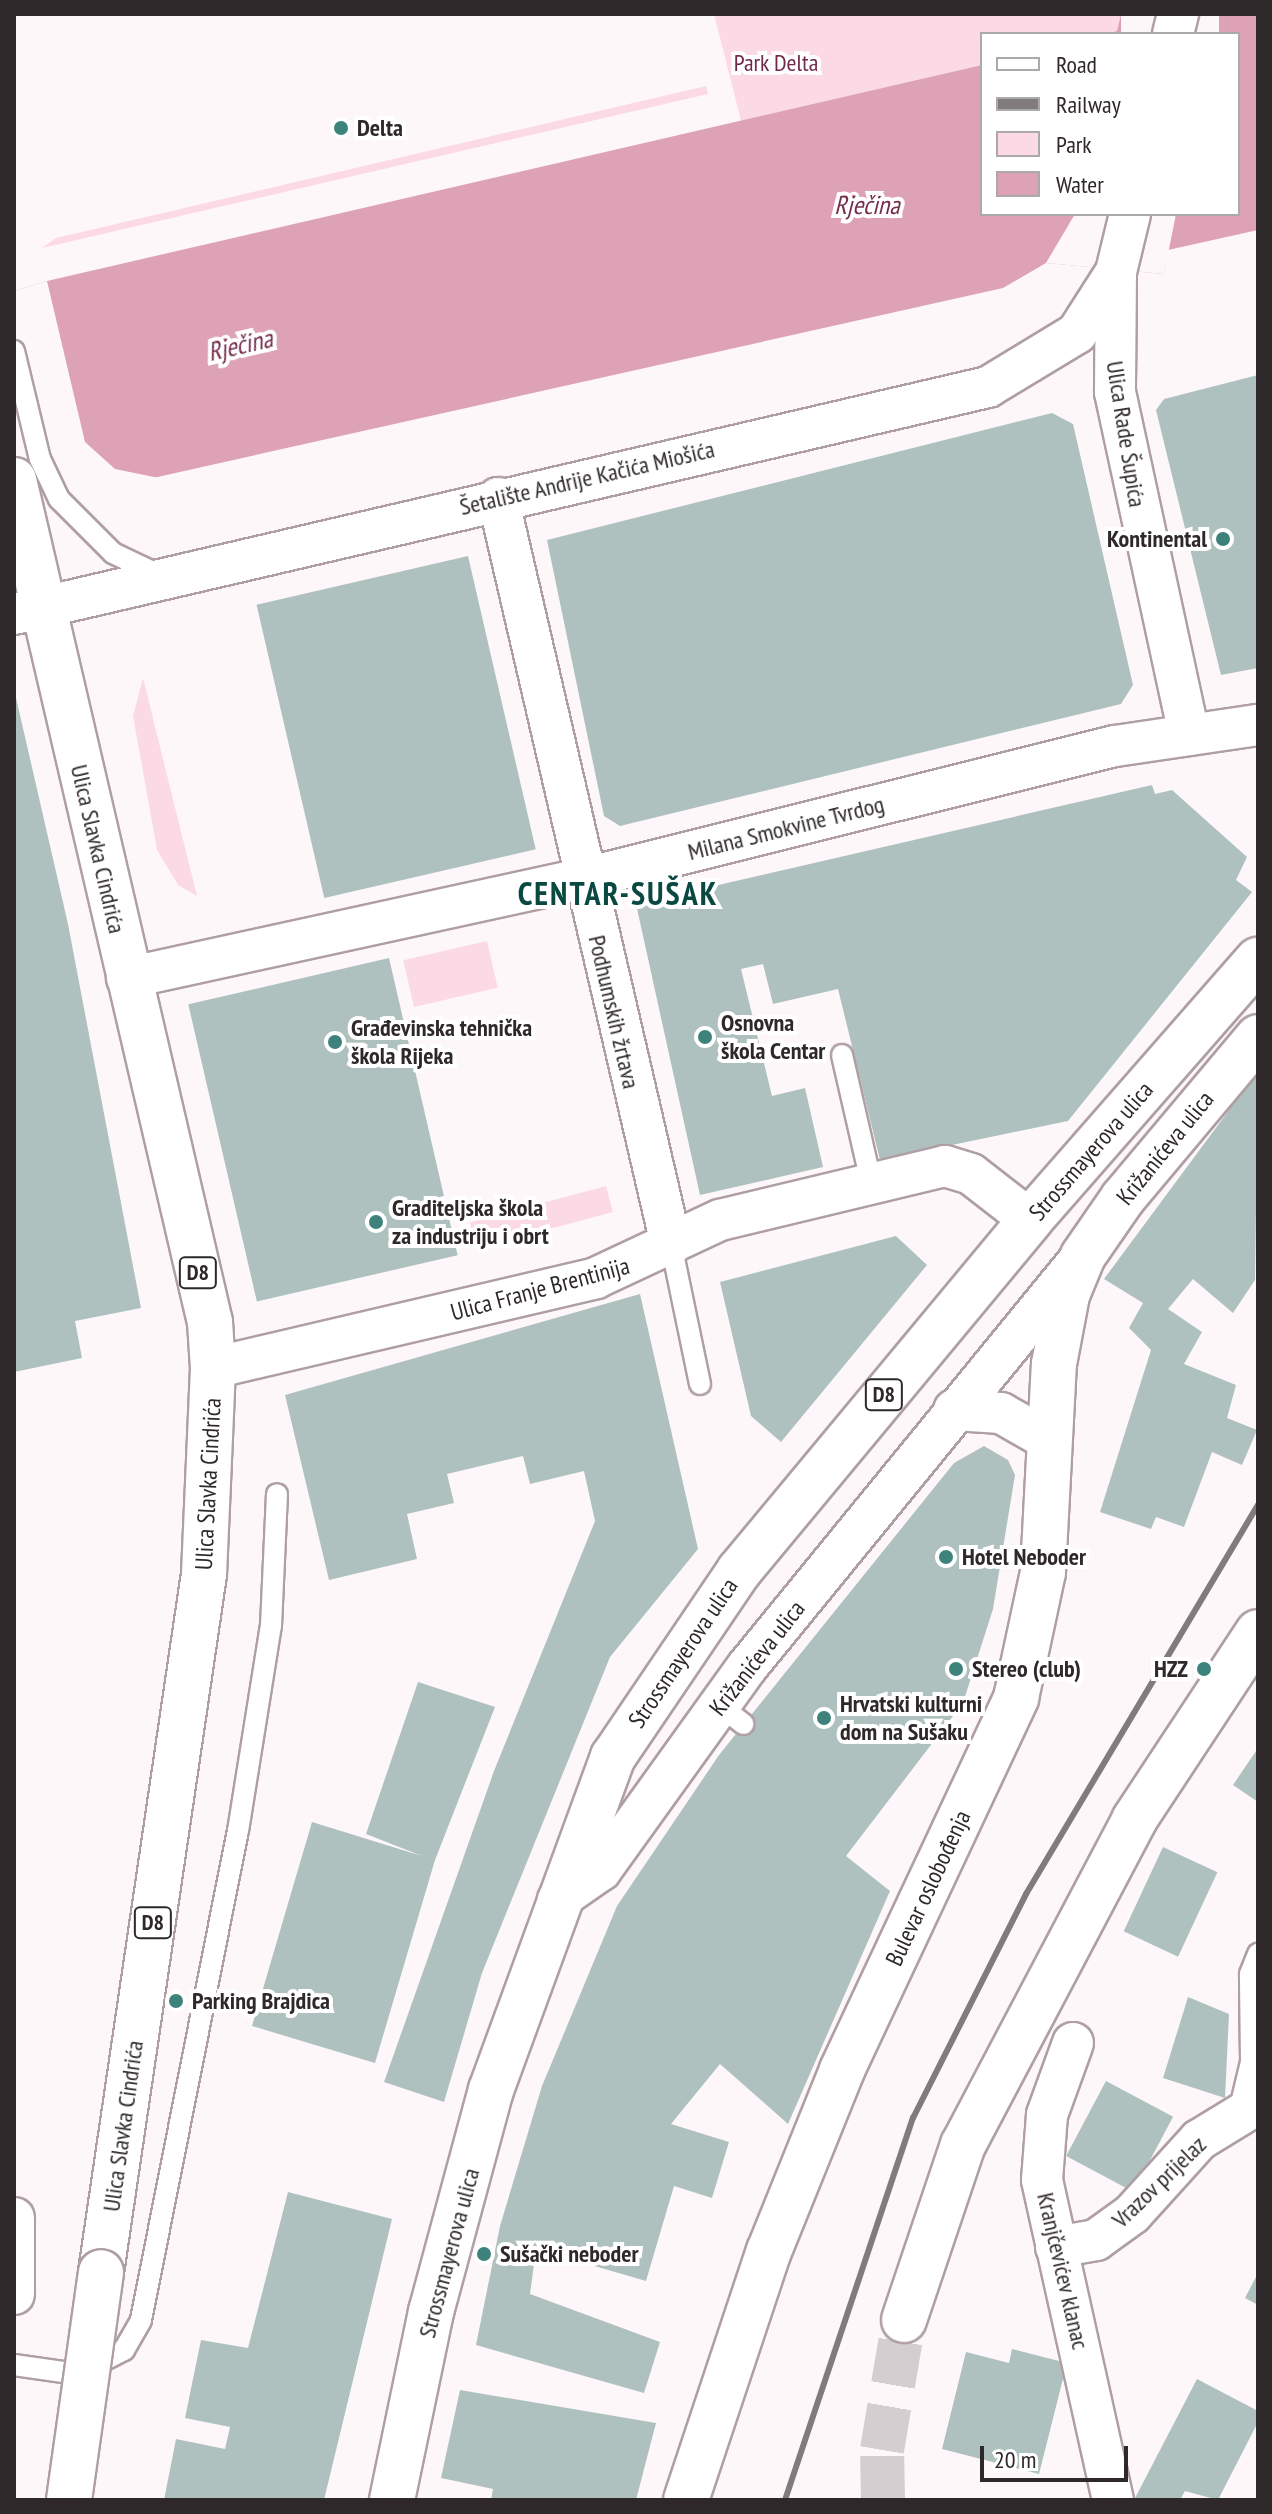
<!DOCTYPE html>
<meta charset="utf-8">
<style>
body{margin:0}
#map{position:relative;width:1272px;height:2514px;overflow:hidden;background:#fef7f9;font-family:"PT Sans Narrow",sans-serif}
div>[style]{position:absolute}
.green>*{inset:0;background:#fcdae5;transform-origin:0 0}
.water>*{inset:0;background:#dda2b6}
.pier>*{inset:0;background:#fef7f9;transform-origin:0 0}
.building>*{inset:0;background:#afc1be;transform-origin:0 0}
.secondary-tunnel>*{height:44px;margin-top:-22px;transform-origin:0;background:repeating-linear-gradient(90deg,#d4ced0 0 44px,transparent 0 66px)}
.roads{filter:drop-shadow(2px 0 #af9fa4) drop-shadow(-2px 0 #af9fa4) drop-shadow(0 2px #af9fa4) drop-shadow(0 -2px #af9fa4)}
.lane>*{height:20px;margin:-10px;padding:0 10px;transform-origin:10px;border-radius:10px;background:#fff}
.street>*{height:40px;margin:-20px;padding:0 20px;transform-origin:20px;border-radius:20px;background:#fff}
.secondary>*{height:44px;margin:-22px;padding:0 22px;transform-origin:22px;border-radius:22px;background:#fff}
.primary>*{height:44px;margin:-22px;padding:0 22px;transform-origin:22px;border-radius:22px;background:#fff}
.rail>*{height:6px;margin:-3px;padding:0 3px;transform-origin:3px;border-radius:3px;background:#817b7d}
.bridges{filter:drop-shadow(2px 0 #af9fa4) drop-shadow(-2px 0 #af9fa4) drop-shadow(0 2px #af9fa4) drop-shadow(0 -2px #af9fa4)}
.primary-bridge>*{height:44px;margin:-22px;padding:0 22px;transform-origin:22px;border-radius:22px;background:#fff}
.dots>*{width:22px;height:22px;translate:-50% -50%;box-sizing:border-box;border:4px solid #fff;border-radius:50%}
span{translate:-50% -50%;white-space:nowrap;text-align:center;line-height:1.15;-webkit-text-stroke:8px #fff;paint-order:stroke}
.shield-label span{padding:2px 6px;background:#fff;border:2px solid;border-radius:6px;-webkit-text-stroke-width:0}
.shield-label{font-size:22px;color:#2e282a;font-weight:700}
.park-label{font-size:24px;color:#702948}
.poi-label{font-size:24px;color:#2e282a;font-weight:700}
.left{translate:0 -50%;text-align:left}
.right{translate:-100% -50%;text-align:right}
.street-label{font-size:24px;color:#2e282a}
.water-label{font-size:26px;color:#752e4c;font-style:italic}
.district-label{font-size:32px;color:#0a4842;font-weight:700;letter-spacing:2px}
.frame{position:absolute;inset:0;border:16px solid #2e282a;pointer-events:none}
.legend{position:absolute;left:980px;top:32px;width:260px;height:184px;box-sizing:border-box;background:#fff;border:2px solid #aba9aa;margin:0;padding:10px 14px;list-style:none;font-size:24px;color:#2e282a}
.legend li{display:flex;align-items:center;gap:16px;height:40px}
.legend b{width:40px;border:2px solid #aba9aa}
.scale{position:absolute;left:980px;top:2446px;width:148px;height:36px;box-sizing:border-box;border:4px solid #2e282a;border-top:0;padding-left:10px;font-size:24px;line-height:28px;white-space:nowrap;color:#2e282a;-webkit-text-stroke:6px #fff;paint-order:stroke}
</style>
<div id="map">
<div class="green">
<div style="clip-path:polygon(714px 14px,1121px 14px,1117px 31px,1106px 34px,982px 34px,982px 65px,741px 121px)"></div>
<div style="clip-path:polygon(706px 86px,708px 94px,42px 248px,56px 238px)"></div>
<div style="clip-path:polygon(143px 678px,197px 896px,178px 885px,157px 850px,133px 716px)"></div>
<div style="left:487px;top:941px;width:48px;height:86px;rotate:77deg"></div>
<div style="left:606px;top:1186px;width:27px;height:141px;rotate:75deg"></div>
</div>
<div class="water">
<div style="clip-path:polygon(1121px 14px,1258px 14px,1258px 230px,1168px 250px,1164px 274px,1046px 263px,1003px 288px,14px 509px,14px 291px,47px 281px,982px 65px,982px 214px,1238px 214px,1238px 34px,1106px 34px,1117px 31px)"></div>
</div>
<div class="pier">
<div style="left:1121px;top:14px;width:98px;height:20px"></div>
<div style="clip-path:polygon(1075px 214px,1176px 214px,1164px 274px,1046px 263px)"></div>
<div style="clip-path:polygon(47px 281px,85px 442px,115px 469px,159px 478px,14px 509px,14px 291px)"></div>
</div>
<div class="building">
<div style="clip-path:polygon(1258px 375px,1258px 668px,1221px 675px,1156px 410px,1164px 399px)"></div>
<div style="clip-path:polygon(1052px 413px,1073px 424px,1133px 685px,1121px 704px,620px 826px,604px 816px,547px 540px)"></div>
<div style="left:468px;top:556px;width:301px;height:217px;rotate:77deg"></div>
<div style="clip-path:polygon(14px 689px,68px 924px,141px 1308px,75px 1321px,82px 1358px,14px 1372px)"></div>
<div style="clip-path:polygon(1152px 785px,1155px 794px,1172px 790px,1247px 857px,1236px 880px,1252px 892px,1068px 1121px,880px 1160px,838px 989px,773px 1004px,763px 964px,741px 969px,772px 1096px,805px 1088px,823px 1167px,700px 1195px,636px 904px)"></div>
<div style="left:389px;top:958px;width:305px;height:206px;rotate:77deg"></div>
<div style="clip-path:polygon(1258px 1071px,1255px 1280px,1233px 1313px,1193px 1279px,1168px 1309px,1202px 1332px,1184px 1364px,1236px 1385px,1227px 1418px,1257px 1430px,1242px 1465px,1212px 1452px,1184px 1527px,1156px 1517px,1151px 1529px,1100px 1512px,1151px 1350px,1129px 1328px,1143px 1303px,1104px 1279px)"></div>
<div style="clip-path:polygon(896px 1236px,927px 1265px,781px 1442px,751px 1416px,720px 1282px)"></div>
<div style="clip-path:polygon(640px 1294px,698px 1549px,610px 1657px,482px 1973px,444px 2102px,384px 2082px,494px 1771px,595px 1521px,584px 1471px,530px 1484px,523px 1456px,447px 1474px,454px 1503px,407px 1514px,417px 1559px,329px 1580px,285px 1395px)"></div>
<div style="clip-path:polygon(984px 1446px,1008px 1460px,1015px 1475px,993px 1609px,963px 1703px,846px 1856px,890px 1891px,788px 2124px,720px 2064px,671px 2124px,729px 2142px,712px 2198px,674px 2186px,646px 2281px,536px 2249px,530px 2294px,660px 2342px,644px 2393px,476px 2345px,500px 2226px,542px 2086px,617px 1906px,719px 1755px,954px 1463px)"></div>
<div style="clip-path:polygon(418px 1682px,495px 1707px,435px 1860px,375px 2063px,252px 2026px,312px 1822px,422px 1856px,366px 1834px)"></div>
<div style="clip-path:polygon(1258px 1748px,1258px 1802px,1233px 1785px)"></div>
<div style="left:1163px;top:1847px;width:60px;height:93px;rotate:25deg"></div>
<div style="clip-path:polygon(1188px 1997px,1229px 2014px,1225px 2098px,1163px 2078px)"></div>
<div style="left:1106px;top:2081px;width:76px;height:85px;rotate:28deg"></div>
<div style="clip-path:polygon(288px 2192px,392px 2219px,324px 2500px,164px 2500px,176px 2439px,225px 2449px,230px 2427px,185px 2418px,201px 2340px,248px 2348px)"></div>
<div style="clip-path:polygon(1258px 2273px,1258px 2305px,1245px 2298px)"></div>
<div style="clip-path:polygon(1012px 2349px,1067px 2363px,1039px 2474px,942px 2449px,966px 2352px,1009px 2363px)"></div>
<div style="clip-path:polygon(1197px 2379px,1258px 2411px,1258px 2422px,1218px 2500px,1185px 2491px,1180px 2500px,1134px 2500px)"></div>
<div style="clip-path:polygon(460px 2390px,656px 2423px,636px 2500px,491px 2500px,493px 2489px,441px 2478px)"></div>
</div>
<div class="secondary-tunnel">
<div style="left:883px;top:2500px;width:50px;rotate:-91.1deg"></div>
<div style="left:882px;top:2450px;width:132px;rotate:-80.4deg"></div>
</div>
<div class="roads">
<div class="lane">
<div style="left:14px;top:351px;width:111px;rotate:76.5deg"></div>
<div style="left:40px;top:459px;width:44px;rotate:64.6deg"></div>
<div style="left:59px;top:499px;width:76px;rotate:45deg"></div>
<div style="left:113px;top:553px;width:51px;rotate:25.6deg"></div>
<div style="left:842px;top:1055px;width:130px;rotate:77.1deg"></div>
<div style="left:671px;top:1244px;width:143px;rotate:78.3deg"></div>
<div style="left:719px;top:1705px;width:31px;rotate:38deg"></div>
<div style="left:1239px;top:2112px;width:51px;rotate:-76.5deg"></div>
<div style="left:1251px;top:2062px;width:88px;rotate:-90.7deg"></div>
<div style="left:1250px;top:1974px;width:22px;rotate:-68deg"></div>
<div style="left:14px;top:2365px;width:64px;rotate:8.1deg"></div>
<div style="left:77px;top:2374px;width:53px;rotate:-27.1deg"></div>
<div style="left:124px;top:2350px;width:34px;rotate:-60deg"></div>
<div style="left:141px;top:2320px;width:499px;rotate:-78.8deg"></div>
<div style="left:238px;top:1831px;width:208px;rotate:-80.9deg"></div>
<div style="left:271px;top:1626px;width:132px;rotate:-87.4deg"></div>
</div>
<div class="street">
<div style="left:1173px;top:34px;width:21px;rotate:-76deg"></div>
<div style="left:1130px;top:214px;width:60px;rotate:103.6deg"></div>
<div style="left:1116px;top:272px;width:120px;rotate:90.5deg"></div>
<div style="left:1115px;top:392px;width:351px;rotate:77.8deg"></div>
<div style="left:498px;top:498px;width:766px;rotate:76.94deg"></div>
<div style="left:14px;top:614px;width:1000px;rotate:-13.12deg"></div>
<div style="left:988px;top:387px;width:104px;rotate:-31.2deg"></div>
<div style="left:1077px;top:333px;width:72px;rotate:-57.4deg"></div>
<div style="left:127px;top:978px;width:469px;rotate:-12.3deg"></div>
<div style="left:585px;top:878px;width:546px;rotate:-13.99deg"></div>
<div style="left:1115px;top:746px;width:145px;rotate:-8.4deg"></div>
<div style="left:213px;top:1368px;width:393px;rotate:-13.2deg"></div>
<div style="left:596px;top:1278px;width:137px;rotate:-25.1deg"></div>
<div style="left:720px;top:1220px;width:231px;rotate:-13.5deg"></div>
<div style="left:945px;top:1166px;width:27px;rotate:17deg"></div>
<div style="left:971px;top:1174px;width:75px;rotate:37.9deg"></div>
<div style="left:954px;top:1410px;width:47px;rotate:3.7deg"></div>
<div style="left:1001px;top:1413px;width:56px;rotate:29.7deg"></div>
<div style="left:558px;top:1900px;width:52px;rotate:-34.9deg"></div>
<div style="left:601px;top:1870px;width:250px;rotate:-54.3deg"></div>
<div style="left:747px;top:1667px;width:520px;rotate:-50.77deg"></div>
<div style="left:1073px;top:2043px;width:77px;rotate:109.9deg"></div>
<div style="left:1047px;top:2115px;width:65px;rotate:94.4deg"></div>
<div style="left:1042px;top:2180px;width:328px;rotate:77.5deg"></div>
<div style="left:14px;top:2218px;width:76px;rotate:90deg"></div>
<div style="left:1056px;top:2247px;width:41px;rotate:-9.9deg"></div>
<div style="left:1096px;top:2240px;width:44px;rotate:-35.8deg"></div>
<div style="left:1132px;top:2214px;width:100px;rotate:-47.8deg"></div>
<div style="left:1199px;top:2140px;width:69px;rotate:-31.4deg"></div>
</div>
<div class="secondary">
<div style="left:904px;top:2320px;width:185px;rotate:-71.4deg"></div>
<div style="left:963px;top:2145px;width:367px;rotate:-62.2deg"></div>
<div style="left:1134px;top:1820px;width:225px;rotate:-56.6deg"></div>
<div style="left:686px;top:2500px;width:262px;rotate:-71.6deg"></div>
<div style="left:769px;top:2251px;width:195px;rotate:-68deg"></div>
<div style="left:842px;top:2070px;width:411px;rotate:-64.9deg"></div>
<div style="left:1016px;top:1698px;width:129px;rotate:-77.9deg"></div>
<div style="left:1043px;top:1572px;width:208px;rotate:-87deg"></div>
<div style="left:1054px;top:1364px;width:70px;rotate:-79.3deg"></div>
<div style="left:1067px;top:1295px;width:42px;rotate:-67.7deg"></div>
<div style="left:1083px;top:1256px;width:70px;rotate:-55.4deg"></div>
<div style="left:1123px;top:1198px;width:210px;rotate:-50deg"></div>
</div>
<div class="primary">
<div style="left:14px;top:480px;width:865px;rotate:76.9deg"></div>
<div style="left:210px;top:1322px;width:46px;rotate:86.3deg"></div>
<div style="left:213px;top:1368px;width:206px;rotate:92.5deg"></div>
<div style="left:204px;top:1574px;width:706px;rotate:98.39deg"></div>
<div style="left:392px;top:2500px;width:192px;rotate:-78.3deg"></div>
<div style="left:431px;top:2312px;width:230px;rotate:-74.9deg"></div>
<div style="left:491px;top:2090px;width:355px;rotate:-69.9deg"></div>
<div style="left:613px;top:1757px;width:225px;rotate:-55.9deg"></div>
<div style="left:739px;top:1571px;width:456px;rotate:-50.3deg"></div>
<div style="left:1030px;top:1220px;width:346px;rotate:-48.8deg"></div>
</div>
</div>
<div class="rail">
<div style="left:785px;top:2500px;width:403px;rotate:-71.5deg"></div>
<div style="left:913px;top:2118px;width:251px;rotate:-63.2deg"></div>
<div style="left:1026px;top:1894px;width:453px;rotate:-59.2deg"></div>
</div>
<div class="bridges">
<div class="primary-bridge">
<div style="left:69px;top:2500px;width:230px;rotate:-82deg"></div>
</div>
</div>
<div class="dots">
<div style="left:341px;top:128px;background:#3d837b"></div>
<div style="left:1223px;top:539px;background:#3d837b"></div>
<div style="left:705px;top:1037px;background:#3d837b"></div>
<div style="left:335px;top:1042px;background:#3d837b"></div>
<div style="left:376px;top:1222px;background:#3d837b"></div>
<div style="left:946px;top:1557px;background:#3d837b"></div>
<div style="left:956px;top:1669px;background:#3d837b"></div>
<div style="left:1204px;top:1669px;background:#3d837b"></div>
<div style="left:824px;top:1718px;background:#3d837b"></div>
<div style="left:176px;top:2001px;background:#3d837b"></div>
<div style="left:484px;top:2254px;background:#3d837b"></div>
</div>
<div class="shield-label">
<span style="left:198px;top:1273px">D8</span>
<span style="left:884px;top:1395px">D8</span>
<span style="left:153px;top:1923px">D8</span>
</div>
<div class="park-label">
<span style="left:776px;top:63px">Park Delta</span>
</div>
<div class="poi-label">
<span class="left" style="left:357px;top:128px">Delta</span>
<span class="right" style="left:1207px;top:539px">Kontinental</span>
<span class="left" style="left:721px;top:1037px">Osnovna<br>škola Centar</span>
<span class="left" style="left:351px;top:1042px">Građevinska tehnička<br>škola Rijeka</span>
<span class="left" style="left:392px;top:1222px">Graditeljska škola<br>za industriju i obrt</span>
<span class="left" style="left:962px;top:1557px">Hotel Neboder</span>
<span class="left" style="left:972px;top:1669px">Stereo (club)</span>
<span class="right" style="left:1188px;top:1669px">HZZ</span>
<span class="left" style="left:840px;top:1718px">Hrvatski kulturni<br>dom na Sušaku</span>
<span class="left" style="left:192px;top:2001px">Parking Brajdica</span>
<span class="left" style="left:500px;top:2254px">Sušački neboder</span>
</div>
<div class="street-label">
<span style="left:1126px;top:434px;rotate:81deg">Ulica Rade Šupića</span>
<span style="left:587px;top:478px;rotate:-13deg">Šetalište Andrije Kačića Miošića</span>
<span style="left:786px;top:828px;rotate:-14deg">Milana Smokvine Tvrdog</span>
<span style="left:98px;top:849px;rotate:77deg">Ulica Slavka Cindrića</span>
<span style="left:614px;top:1012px;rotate:77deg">Podhumskih žrtava</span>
<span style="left:1165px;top:1148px;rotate:-51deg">Križanićeva ulica</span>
<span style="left:1091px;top:1151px;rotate:-49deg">Strossmayerova ulica</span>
<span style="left:540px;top:1289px;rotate:-15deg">Ulica Franje Brentinija</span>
<span style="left:208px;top:1484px;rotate:-87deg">Ulica Slavka Cindrića</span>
<span style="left:683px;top:1653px;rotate:-56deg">Strossmayerova ulica</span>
<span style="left:757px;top:1658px;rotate:-52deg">Križanićeva ulica</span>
<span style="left:928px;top:1888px;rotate:-65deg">Bulevar oslobođenja</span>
<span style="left:123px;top:2126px;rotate:-82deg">Ulica Slavka Cindrića</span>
<span style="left:1159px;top:2182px;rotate:-44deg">Vrazov prijelaz</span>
<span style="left:449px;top:2253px;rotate:-75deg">Strossmayerova ulica</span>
<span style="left:1063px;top:2271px;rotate:77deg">Kranjčevićev klanac</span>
</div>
<div class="water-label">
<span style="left:867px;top:205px">Rječina</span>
<span style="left:240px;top:345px;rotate:-13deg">Rječina</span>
</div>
<div class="district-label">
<span style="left:618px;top:893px">CENTAR-SUŠAK</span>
</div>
<div class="frame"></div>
<ul class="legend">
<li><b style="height:10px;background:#fff"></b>Road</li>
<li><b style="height:10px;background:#817b7d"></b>Railway</li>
<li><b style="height:22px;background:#fcdae5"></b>Park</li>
<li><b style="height:22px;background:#dda2b6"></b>Water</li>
</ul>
<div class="scale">20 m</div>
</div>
